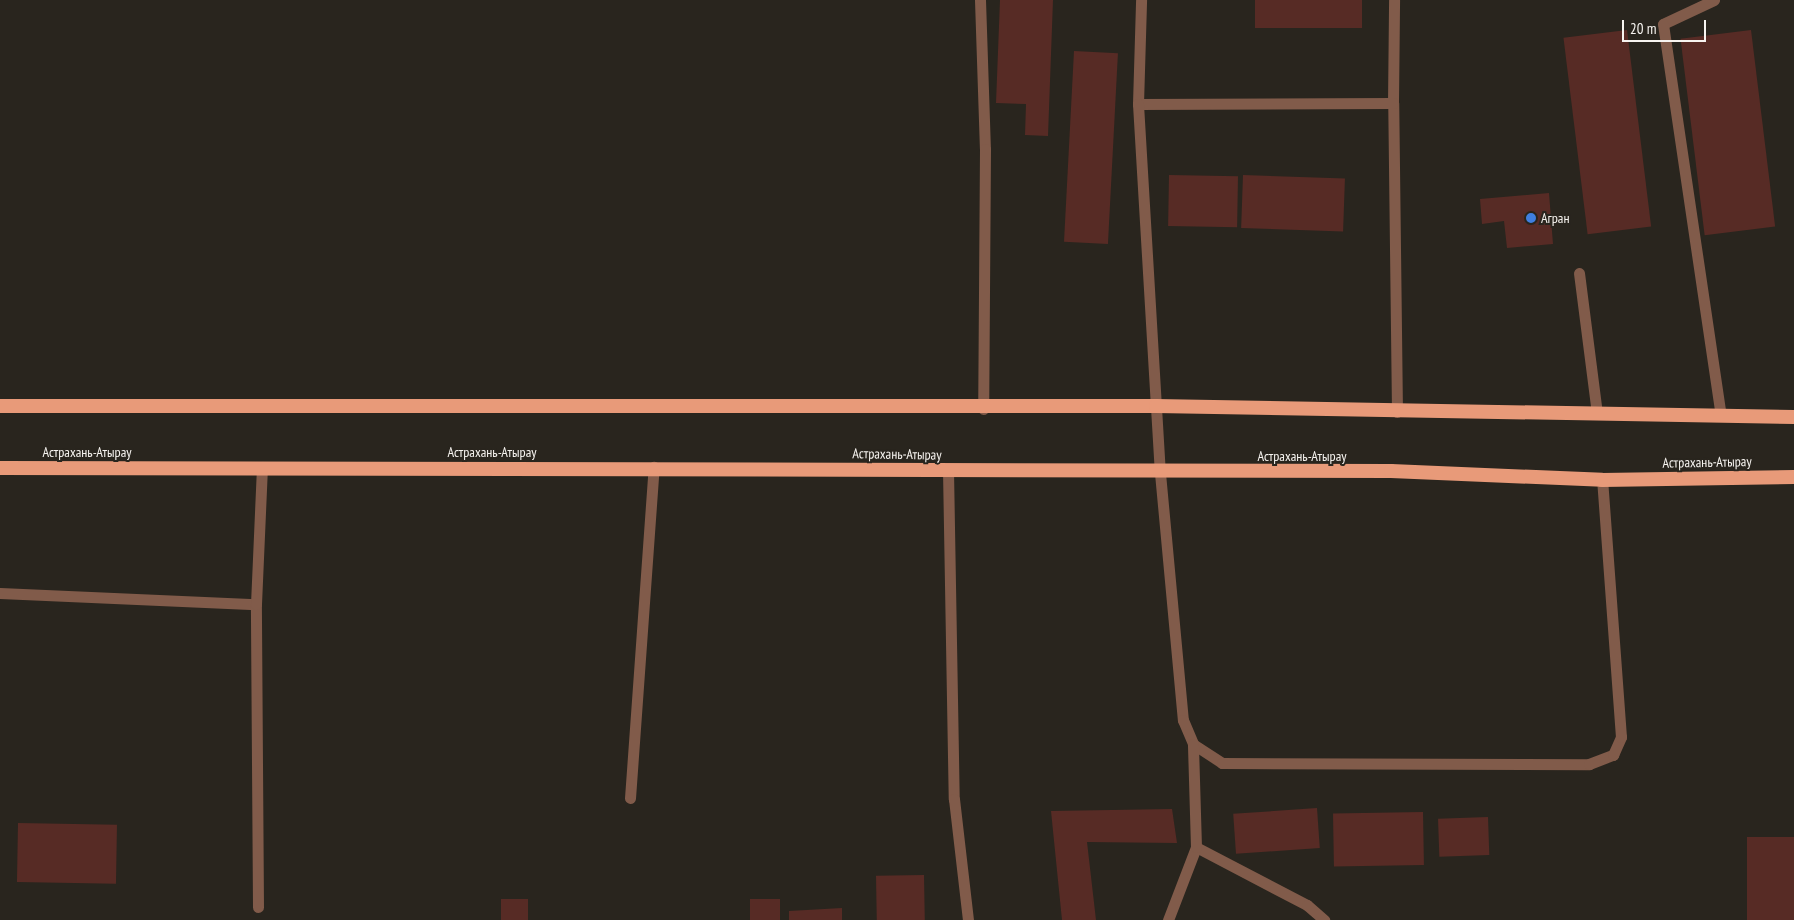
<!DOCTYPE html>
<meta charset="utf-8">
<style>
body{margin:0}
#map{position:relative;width:1794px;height:920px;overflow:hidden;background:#29251e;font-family:"PT Sans Narrow",sans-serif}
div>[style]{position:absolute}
.building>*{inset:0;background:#572b25;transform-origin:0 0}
.service>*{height:11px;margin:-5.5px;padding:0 5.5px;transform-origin:5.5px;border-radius:5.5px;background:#815b4a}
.trunk>*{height:14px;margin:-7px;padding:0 7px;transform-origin:7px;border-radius:7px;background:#e89a79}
.dots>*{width:14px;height:14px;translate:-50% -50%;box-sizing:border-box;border:2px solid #29251e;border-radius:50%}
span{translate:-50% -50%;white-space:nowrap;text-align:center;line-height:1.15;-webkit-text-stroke:4px #29251e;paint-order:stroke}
.poi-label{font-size:14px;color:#f7f4f0}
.left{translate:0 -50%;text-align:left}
.street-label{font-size:14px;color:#f7f4f0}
.scale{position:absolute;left:1622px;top:20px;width:84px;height:22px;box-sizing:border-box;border:2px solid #f7f4f0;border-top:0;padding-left:6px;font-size:15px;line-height:18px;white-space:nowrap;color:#f7f4f0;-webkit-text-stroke:4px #29251e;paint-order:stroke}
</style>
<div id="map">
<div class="building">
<div style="clip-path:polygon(1000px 0,1053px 0,1048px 136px,1025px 135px,1026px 104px,996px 103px)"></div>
<div style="left:1255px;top:0;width:107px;height:28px"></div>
<div style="left:1627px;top:30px;width:198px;height:64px;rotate:83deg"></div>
<div style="left:1751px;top:30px;width:198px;height:71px;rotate:83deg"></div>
<div style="left:1074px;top:51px;width:44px;height:191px;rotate:3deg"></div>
<div style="left:1169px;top:175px;width:69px;height:51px;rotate:1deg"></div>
<div style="left:1243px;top:175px;width:102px;height:53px;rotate:2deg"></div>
<div style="clip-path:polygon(1549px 193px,1553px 244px,1507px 248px,1504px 221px,1482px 224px,1480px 199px)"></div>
<div style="left:1317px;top:808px;width:40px;height:84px;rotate:86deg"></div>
<div style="clip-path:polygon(1172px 809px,1177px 843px,1087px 842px,1096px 920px,1062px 920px,1051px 811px)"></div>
<div style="left:1423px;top:812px;width:53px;height:90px;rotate:89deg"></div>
<div style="left:1488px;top:817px;width:38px;height:50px;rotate:88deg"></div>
<div style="left:18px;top:823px;width:99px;height:59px;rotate:1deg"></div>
<div style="left:1794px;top:837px;width:83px;height:47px;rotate:90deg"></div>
<div style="left:924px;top:875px;width:45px;height:48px;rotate:89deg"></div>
<div style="left:501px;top:899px;width:27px;height:21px"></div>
<div style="left:780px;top:899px;width:21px;height:30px;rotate:90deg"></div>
<div style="clip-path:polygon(842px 908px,842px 920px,789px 920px,789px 911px)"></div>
</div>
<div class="service">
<div style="left:980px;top:0;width:149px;rotate:88.1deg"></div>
<div style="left:985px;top:149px;width:260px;rotate:90.4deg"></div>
<div style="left:1714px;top:0;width:56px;rotate:154.8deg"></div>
<div style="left:1663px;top:24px;width:396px;rotate:81.6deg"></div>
<div style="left:1393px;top:103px;width:103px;rotate:-89.4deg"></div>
<div style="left:1138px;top:104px;width:104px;rotate:-88.3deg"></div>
<div style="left:1579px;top:273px;width:142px;rotate:82.7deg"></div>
<div style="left:1397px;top:412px;width:309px;rotate:-90.7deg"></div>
<div style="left:1393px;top:103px;width:255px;rotate:179.8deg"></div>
<div style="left:1138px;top:104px;width:370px;rotate:86.6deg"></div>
<div style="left:1160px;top:473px;width:248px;rotate:84.7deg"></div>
<div style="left:1183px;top:720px;width:26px;rotate:67deg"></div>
<div style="left:1193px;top:744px;width:35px;rotate:33deg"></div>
<div style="left:1222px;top:763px;width:367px;rotate:0.2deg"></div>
<div style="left:1589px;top:764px;width:26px;rotate:-21deg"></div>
<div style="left:1613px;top:755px;width:20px;rotate:-66deg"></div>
<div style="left:1621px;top:737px;width:258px;rotate:-94.2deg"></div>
<div style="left:948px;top:470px;width:329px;rotate:89deg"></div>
<div style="left:954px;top:799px;width:122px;rotate:83.4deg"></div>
<div style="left:0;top:593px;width:256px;rotate:2.5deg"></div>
<div style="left:630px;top:798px;width:332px;rotate:-85.9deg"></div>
<div style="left:1196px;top:847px;width:125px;rotate:27.6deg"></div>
<div style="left:1307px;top:905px;width:23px;rotate:41deg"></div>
<div style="left:258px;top:907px;width:303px;rotate:-90.4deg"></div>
<div style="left:256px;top:604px;width:135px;rotate:-87.5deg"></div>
<div style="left:1168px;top:920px;width:78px;rotate:-69deg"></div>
<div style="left:1196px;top:847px;width:103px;rotate:-91.7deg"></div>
</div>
<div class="trunk">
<div style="left:0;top:406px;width:1156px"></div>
<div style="left:1156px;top:406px;width:638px;rotate:0.99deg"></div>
<div style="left:0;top:468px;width:1391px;rotate:0.12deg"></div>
<div style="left:1391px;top:471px;width:211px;rotate:2.4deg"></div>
<div style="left:1602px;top:480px;width:192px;rotate:-0.9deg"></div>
</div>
<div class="dots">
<div style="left:1531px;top:218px;background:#3f7fe0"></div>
</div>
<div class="poi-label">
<span class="left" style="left:1541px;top:218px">Агран</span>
</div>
<div class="street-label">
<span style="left:87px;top:452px">Астрахань-Атырау</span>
<span style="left:492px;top:452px">Астрахань-Атырау</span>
<span style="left:897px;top:454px;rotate:1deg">Астрахань-Атырау</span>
<span style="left:1302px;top:456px">Астрахань-Атырау</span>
<span style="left:1707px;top:462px;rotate:-1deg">Астрахань-Атырау</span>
</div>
<div class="scale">20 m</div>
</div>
